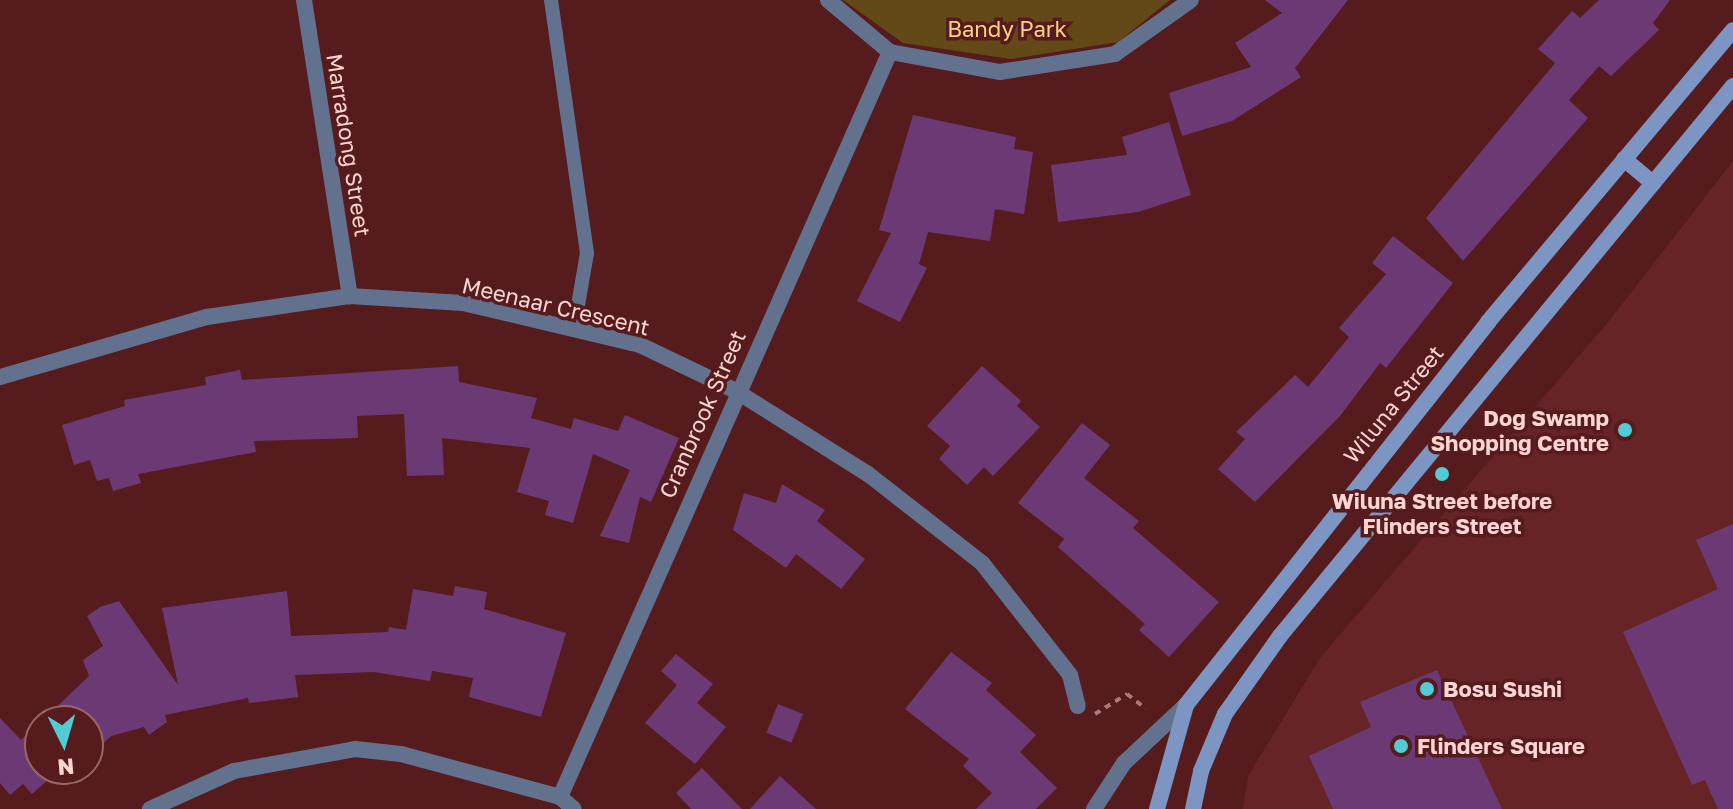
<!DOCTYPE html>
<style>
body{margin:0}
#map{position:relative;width:1733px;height:809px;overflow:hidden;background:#561b1d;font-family:"Golos Text",sans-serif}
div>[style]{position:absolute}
.built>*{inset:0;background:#662427}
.green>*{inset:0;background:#624917}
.building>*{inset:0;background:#6b3a74;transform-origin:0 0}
.path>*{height:4px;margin-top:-2px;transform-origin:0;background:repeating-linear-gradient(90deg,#aa7979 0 6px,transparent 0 12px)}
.service>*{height:14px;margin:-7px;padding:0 7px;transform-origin:7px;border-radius:7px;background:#62728e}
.minor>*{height:16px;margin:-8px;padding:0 8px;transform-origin:8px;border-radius:8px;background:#62728e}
.secondary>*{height:16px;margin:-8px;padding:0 8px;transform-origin:8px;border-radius:8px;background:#7c95c2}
.dots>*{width:22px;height:22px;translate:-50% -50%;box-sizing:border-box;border:4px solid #561b1d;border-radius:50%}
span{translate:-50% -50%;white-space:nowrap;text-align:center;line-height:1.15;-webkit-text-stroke:7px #561b1d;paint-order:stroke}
.park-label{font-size:22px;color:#fed282}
.street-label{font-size:22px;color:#fdd6d4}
.poi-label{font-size:22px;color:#fdd6d4;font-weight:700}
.right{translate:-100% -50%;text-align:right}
.left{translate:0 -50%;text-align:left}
.north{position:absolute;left:24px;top:705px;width:80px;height:80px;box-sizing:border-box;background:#561b1d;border:2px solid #966;border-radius:50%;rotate:175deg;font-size:22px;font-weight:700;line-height:32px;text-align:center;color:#fdd6d4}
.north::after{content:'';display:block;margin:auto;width:28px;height:36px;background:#51ccd4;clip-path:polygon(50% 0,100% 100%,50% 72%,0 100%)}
</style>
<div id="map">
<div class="built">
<div style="clip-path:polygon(1733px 161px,1733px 809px,1243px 809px,1248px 776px,1320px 658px,1609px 321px)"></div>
</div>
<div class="green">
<div style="clip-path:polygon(843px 0,1170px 0,1118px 42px,1011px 59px,903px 43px)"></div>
</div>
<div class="building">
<div style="clip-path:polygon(1265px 0,1348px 0,1295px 68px,1301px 77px,1232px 121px,1182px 136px,1169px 93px,1251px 67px,1235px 43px,1282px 13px)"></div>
<div style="clip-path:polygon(1599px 0,1670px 0,1653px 23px,1659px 30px,1611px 76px,1599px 66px,1569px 100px,1588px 118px,1463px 261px,1426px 218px,1555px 63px,1538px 49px,1572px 11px,1580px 18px)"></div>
<div style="clip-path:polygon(913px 115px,1016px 137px,1014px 149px,1033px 152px,1024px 214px,995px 209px,990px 241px,928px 232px,919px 264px,927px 268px,900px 322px,857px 301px,891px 233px,879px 230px)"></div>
<div style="clip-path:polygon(1169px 122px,1191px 195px,1138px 212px,1058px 222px,1051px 165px,1127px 155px,1122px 137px)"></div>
<div style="clip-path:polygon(1393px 236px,1453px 283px,1386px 368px,1380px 363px,1340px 416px,1255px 502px,1218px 469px,1245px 439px,1236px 432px,1295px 375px,1308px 387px,1349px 337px,1339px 328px,1386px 274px,1372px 263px)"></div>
<div style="clip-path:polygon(458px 366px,459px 382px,537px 398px,531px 418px,571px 429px,574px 418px,618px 431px,625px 415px,679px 438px,651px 502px,640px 497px,629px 543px,600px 536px,630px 470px,593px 454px,573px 523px,545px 515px,549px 501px,517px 492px,530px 448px,442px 438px,444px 475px,407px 476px,404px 414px,357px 416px,358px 438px,254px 441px,256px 452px,138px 474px,141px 483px,113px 491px,109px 478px,97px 481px,90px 460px,74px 465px,62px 425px,125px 406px,124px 400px,206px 385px,205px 377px,240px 370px,242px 380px)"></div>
<div style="clip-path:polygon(982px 366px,1021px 401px,1017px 406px,1040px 427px,993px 476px,984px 467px,967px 485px,939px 459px,950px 446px,927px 426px)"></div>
<div style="clip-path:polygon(1082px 423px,1110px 445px,1084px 478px,1139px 521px,1133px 528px,1219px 602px,1169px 657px,1139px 630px,1145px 624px,1058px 547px,1064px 539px,1018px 503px)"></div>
<div style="clip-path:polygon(782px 484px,825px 510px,817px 521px,865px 559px,841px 589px,796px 554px,786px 568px,733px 530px,744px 493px,776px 503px)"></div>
<div style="clip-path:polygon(1733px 524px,1733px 809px,1718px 809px,1705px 780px,1692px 785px,1623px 632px,1718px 589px,1696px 540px)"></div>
<div style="clip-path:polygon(455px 586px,487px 592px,484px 609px,566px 633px,541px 717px,469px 697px,473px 678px,432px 671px,430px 681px,374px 672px,295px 675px,298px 697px,249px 703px,248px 698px,165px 715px,167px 722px,149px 735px,144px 727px,111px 736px,88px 758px,88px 721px,42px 721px,89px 676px,83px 660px,103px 646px,87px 616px,100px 607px,119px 601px,178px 685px,162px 608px,287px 591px,291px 636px,388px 632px,389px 627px,406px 630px,413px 589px,453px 596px)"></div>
<div style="clip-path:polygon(951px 652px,992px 683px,986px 690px,1036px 735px,1020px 752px,1057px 788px,1036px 809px,976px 809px,992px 793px,963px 766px,969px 759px,905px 709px)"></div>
<div style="clip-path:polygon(676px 654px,713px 684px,697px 703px,726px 727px,695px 764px,645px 723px,677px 685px,661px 671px)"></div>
<div style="clip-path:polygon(1437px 670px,1502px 809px,1333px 809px,1309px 756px,1371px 727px,1360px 702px)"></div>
<div style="left:778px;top:704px;width:27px;height:31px;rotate:22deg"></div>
<div style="clip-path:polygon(0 718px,21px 740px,40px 722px,40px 769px,60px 769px,32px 794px,23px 784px,10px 795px,0 783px)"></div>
<div style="clip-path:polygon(702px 768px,742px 809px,691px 809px,676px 793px)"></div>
<div style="clip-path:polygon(780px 776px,816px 809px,750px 809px)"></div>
</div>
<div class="path">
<div style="left:1095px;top:714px;width:38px;rotate:-32deg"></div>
<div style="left:1127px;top:694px;width:24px;rotate:38deg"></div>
</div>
<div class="service">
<div style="left:551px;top:0;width:256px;rotate:81.9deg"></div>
<div style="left:587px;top:253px;width:76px;rotate:99.8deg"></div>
</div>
<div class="minor">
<div style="left:304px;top:0;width:300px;rotate:81.2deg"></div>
<div style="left:828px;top:0;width:81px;rotate:40deg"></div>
<div style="left:890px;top:52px;width:112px;rotate:10.3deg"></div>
<div style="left:1000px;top:72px;width:116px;rotate:-8.9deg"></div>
<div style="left:1115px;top:54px;width:93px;rotate:-35.4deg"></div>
<div style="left:0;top:377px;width:216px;rotate:-16.2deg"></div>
<div style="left:207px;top:317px;width:145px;rotate:-8.4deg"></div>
<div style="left:350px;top:296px;width:113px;rotate:3.5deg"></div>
<div style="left:463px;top:303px;width:182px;rotate:13.3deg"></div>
<div style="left:640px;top:345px;width:106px;rotate:25.6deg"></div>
<div style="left:736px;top:391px;width:156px;rotate:32.2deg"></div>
<div style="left:868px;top:474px;width:145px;rotate:38deg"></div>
<div style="left:982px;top:563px;width:142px;rotate:51.8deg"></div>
<div style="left:1070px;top:675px;width:32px;rotate:76deg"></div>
<div style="left:560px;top:797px;width:815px;rotate:-66.11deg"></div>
<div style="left:150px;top:809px;width:92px;rotate:-24.3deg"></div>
<div style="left:234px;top:771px;width:123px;rotate:-10.3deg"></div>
<div style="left:355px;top:749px;width:46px;rotate:6.2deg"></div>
<div style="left:401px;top:754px;width:165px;rotate:15.1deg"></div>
<div style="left:560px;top:797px;width:18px;rotate:41deg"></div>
<div style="left:1094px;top:809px;width:55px;rotate:-56.9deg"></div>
<div style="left:1124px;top:763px;width:85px;rotate:-43.1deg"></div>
</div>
<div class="secondary">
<div style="left:1624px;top:159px;width:38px;rotate:40deg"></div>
<div style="left:1157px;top:809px;width:108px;rotate:-74.4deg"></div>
<div style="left:1186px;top:705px;width:488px;rotate:-51.7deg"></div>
<div style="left:1488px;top:322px;width:381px;rotate:-50deg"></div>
<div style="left:1193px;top:809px;width:39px;rotate:-78deg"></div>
<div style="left:1201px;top:771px;width:62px;rotate:-67.2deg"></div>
<div style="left:1225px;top:714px;width:95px;rotate:-54.8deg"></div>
<div style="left:1280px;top:636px;width:713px;rotate:-50.52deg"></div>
</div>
<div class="dots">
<div style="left:1625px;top:430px;background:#51ccd4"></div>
<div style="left:1442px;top:474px;background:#51ccd4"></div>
<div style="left:1427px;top:689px;background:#51ccd4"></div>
<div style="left:1401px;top:746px;background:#51ccd4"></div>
</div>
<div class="park-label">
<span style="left:1007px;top:29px">Bandy Park</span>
</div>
<div class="street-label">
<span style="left:349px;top:145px;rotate:81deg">Marradong Street</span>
<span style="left:556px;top:306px;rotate:13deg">Meenaar Crescent</span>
<span style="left:1393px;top:404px;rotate:-51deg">Wiluna Street</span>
<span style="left:702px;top:414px;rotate:-66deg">Cranbrook Street</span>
</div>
<div class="poi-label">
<span class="right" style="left:1609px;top:430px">Dog Swamp<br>Shopping Centre</span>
<span style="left:1442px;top:513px">Wiluna Street before<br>Flinders Street</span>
<span class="left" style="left:1443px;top:689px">Bosu Sushi</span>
<span class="left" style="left:1417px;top:746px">Flinders Square</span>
</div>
<div class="north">N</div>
</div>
